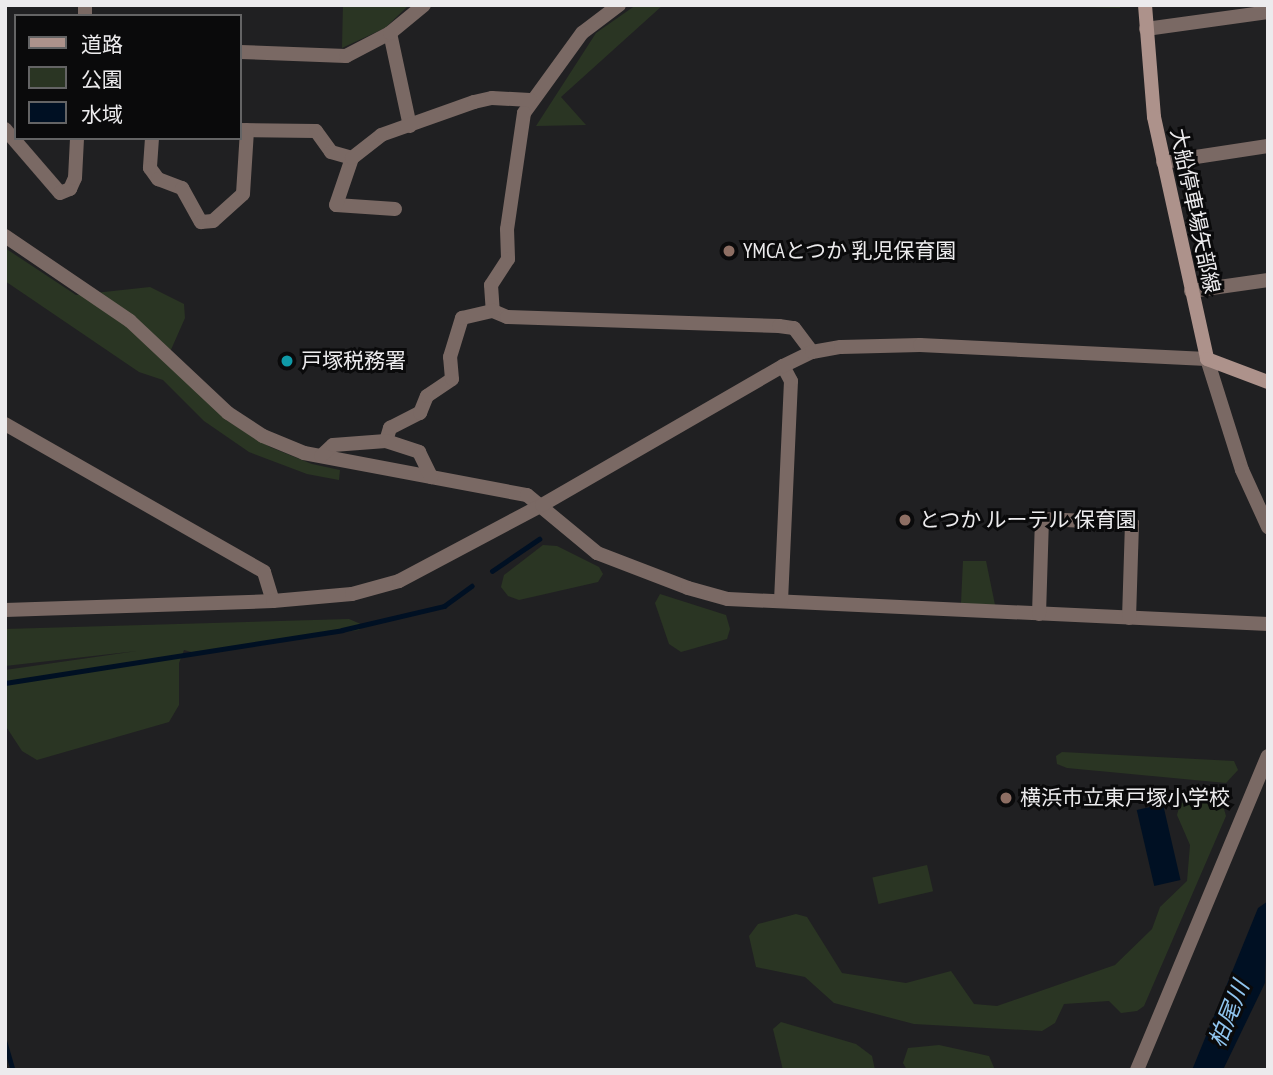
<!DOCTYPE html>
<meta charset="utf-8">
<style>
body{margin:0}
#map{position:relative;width:1273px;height:1075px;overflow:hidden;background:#202022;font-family:"PT Sans Narrow","Noto Sans JP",sans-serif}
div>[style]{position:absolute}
.green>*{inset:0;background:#2a3523;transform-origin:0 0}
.water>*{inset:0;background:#001023;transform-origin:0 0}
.stream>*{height:4.5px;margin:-2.25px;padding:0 2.25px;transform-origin:2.25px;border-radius:2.25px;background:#001023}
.minor>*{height:14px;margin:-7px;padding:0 7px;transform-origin:7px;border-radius:7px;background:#7a6964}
.tertiary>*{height:14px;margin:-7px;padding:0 7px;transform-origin:7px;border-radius:7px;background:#7a6964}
.secondary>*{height:14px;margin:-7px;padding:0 7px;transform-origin:7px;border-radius:7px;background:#ad928b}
.dots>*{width:19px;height:19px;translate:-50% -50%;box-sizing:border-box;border:4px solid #0a0a0b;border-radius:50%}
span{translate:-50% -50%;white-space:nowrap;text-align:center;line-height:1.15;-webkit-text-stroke:6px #0a0a0b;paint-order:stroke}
.street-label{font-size:21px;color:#ecebed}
.poi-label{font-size:21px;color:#ecebed}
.left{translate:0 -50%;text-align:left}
.water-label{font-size:23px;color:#90c5ef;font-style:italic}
.frame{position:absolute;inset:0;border:7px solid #ecebed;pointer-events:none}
.legend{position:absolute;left:14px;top:14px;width:228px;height:126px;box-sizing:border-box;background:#0a0a0b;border:2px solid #646465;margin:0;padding:9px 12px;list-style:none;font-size:21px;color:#ecebed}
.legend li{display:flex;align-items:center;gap:14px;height:35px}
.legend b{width:35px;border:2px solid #646465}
</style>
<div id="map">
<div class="green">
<div style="clip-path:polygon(343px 5px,409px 5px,385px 28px,342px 48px)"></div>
<div style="clip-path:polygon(636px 5px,663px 5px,561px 97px,586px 125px,536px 126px,596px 33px)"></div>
<div style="clip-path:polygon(1002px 5px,1120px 5px,1120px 8px)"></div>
<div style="clip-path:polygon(5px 248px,76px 295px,150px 287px,184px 304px,185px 318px,166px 361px,226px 420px,270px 447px,312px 464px,340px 470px,339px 480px,307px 474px,249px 452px,204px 421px,163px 380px,139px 372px,5px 281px)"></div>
<div style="clip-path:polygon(543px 545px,557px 546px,599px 567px,603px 574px,598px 582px,519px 600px,508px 596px,501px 587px,504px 575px)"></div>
<div style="clip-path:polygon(963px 561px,986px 561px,995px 605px,961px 604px)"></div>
<div style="clip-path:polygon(660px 594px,726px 615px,730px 629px,727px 639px,681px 652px,669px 644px,655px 603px)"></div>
<div style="clip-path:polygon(349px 619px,363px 625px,359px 630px,195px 653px,184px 650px,179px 663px,179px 705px,169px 722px,37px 760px,22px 751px,5px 725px,5px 670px,137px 651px,5px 666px,5px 629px)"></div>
<div style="clip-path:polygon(1062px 752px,1234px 761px,1238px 770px,1226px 783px,1067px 768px,1057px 764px,1056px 756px)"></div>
<div style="clip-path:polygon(1197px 798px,1224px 809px,1226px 816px,1144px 1006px,1137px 1011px,1121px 1013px,1109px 1001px,1064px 1004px,1055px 1023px,1042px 1031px,914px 1024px,834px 1003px,805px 977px,756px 967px,749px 936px,758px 924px,796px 914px,807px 917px,842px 973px,906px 983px,951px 971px,974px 1004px,997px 1006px,1115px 965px,1152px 929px,1160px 907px,1187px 881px,1190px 845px,1177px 815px,1180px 804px)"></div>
<div style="left:927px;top:865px;width:27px;height:56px;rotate:77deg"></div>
<div style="clip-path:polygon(781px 1022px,856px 1044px,872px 1056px,875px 1070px,783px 1070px,773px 1029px)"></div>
<div style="clip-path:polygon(939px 1045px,989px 1056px,995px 1070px,907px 1070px,903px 1063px,908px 1048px)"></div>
</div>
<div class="water">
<div style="left:1163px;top:804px;width:78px;height:27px;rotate:77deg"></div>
<div style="clip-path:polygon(1268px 901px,1265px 983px,1223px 1070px,1192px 1070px,1258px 908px)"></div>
</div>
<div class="stream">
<div style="left:492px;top:571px;width:57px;rotate:-34.2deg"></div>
<div style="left:5px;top:683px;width:341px;rotate:-8.9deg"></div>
<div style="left:342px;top:630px;width:105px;rotate:-13.2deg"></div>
<div style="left:444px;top:606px;width:34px;rotate:-36deg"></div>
<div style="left:5px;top:1042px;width:29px;rotate:74deg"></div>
</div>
<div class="minor">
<div style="left:619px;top:5px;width:46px;rotate:142.9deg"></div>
<div style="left:582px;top:33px;width:99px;rotate:125.9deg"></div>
<div style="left:524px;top:113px;width:117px;rotate:98.3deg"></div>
<div style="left:507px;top:229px;width:30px;rotate:88deg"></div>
<div style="left:508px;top:259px;width:31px;rotate:123deg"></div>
<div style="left:491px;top:285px;width:26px;rotate:86deg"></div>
<div style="left:493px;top:311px;width:15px;rotate:23deg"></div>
<div style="left:507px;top:317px;width:272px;rotate:1.9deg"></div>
<div style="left:779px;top:326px;width:15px;rotate:8deg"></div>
<div style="left:794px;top:328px;width:30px;rotate:53deg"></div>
<div style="left:85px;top:16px;width:11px;rotate:-90deg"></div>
<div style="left:1146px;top:29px;width:123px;rotate:-7.9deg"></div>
<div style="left:390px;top:33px;width:95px;rotate:77.9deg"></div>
<div style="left:240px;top:52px;width:106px;rotate:2.2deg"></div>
<div style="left:346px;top:56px;width:50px;rotate:-27.6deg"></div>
<div style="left:390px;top:33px;width:44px;rotate:-39.5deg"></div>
<div style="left:5px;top:129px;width:84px;rotate:49.3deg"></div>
<div style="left:60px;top:193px;width:11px;rotate:-22deg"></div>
<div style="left:70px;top:189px;width:12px;rotate:-66deg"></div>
<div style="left:75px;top:178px;width:40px;rotate:-87.1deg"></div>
<div style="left:240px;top:130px;width:76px;rotate:0.8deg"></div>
<div style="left:316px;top:131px;width:26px;rotate:54deg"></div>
<div style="left:331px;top:152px;width:22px;rotate:16deg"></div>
<div style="left:152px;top:138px;width:30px;rotate:94deg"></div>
<div style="left:150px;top:168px;width:14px;rotate:54deg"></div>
<div style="left:158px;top:179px;width:26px;rotate:21deg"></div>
<div style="left:182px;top:188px;width:39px;rotate:61deg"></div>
<div style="left:201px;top:222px;width:12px;rotate:-5deg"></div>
<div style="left:213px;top:221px;width:40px;rotate:-42deg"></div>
<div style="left:243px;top:194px;width:64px;rotate:-86.4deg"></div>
<div style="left:1163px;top:162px;width:106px;rotate:-8.7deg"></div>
<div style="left:395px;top:209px;width:59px;rotate:-176.1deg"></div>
<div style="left:336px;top:205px;width:50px;rotate:-71.2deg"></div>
<div style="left:352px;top:158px;width:37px;rotate:-38deg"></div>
<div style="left:381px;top:135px;width:99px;rotate:-19.5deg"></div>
<div style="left:474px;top:102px;width:18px;rotate:-13deg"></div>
<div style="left:492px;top:98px;width:38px;rotate:3deg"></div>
<div style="left:5px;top:236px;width:151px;rotate:34.2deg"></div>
<div style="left:130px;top:321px;width:134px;rotate:43.2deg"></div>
<div style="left:228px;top:413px;width:42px;rotate:33.3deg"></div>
<div style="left:263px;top:436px;width:44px;rotate:22.5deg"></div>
<div style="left:304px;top:453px;width:227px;rotate:10.7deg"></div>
<div style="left:527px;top:495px;width:91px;rotate:39.6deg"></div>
<div style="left:597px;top:553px;width:97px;rotate:21deg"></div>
<div style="left:688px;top:588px;width:41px;rotate:15.4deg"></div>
<div style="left:728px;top:599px;width:541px;rotate:2.65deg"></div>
<div style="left:1191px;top:291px;width:78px;rotate:-8.1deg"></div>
<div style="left:5px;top:424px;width:298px;rotate:29.7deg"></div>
<div style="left:264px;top:572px;width:30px;rotate:73deg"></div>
<div style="left:386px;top:441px;width:14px;rotate:-73deg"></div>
<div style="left:390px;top:428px;width:34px;rotate:-27deg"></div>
<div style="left:420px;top:413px;width:18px;rotate:-68deg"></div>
<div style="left:427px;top:396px;width:30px;rotate:-34deg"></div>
<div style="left:452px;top:379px;width:22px;rotate:-95deg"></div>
<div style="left:450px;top:357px;width:41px;rotate:-72.9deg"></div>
<div style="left:462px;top:318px;width:32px;rotate:-13deg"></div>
<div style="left:321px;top:456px;width:16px;rotate:-43deg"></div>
<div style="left:333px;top:445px;width:53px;rotate:-4.3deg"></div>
<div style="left:386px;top:441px;width:35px;rotate:18deg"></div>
<div style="left:419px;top:452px;width:28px;rotate:64deg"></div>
<div style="left:781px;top:601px;width:220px;rotate:-87.4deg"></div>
<div style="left:791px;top:381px;width:17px;rotate:-118deg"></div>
<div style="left:1039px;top:614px;width:95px;rotate:-88.2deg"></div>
<div style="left:1042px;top:519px;width:90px;rotate:2.5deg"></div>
<div style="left:1132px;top:523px;width:95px;rotate:91.8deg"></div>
</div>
<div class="tertiary">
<div style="left:5px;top:610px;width:268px;rotate:-1.9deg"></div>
<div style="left:273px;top:601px;width:79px;rotate:-5.1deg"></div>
<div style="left:352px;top:594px;width:49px;rotate:-15.5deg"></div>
<div style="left:399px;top:581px;width:162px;rotate:-28deg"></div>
<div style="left:542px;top:505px;width:278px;rotate:-30deg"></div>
<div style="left:783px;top:366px;width:32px;rotate:-26deg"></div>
<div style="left:812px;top:352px;width:29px;rotate:-10deg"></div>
<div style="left:841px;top:347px;width:79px;rotate:-1.5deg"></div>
<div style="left:920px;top:345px;width:287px;rotate:2.8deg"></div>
<div style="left:1207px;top:359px;width:116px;rotate:72.5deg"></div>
<div style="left:1242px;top:470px;width:63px;rotate:65.5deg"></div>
<div style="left:1137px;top:1070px;width:340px;rotate:-67.4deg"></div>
</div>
<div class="secondary">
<div style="left:1145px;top:5px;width:112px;rotate:85.4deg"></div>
<div style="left:1154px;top:117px;width:248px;rotate:77.6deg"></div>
<div style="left:1207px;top:359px;width:65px;rotate:20.7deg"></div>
</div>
<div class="dots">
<div style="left:729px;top:251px;background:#8d6e63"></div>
<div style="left:287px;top:361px;background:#0f9aa8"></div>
<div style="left:905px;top:520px;background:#8d6e63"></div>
<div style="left:1006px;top:798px;background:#8d6e63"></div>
</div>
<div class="street-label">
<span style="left:1195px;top:211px;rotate:78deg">大船停車場矢部線</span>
</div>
<div class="poi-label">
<span class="left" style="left:743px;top:251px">YMCAとつか 乳児保育園</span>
<span class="left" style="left:301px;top:361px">戸塚税務署</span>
<span class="left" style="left:919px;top:520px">とつか ルーテル 保育園</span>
<span class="left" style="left:1020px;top:798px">横浜市立東戸塚小学校</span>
</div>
<div class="water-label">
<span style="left:1229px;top:1014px;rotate:-68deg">柏尾川</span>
</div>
<div class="frame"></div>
<ul class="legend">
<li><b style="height:9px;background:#ad928b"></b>道路</li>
<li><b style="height:19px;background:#2a3523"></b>公園</li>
<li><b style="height:19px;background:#001023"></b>水域</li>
</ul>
</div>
